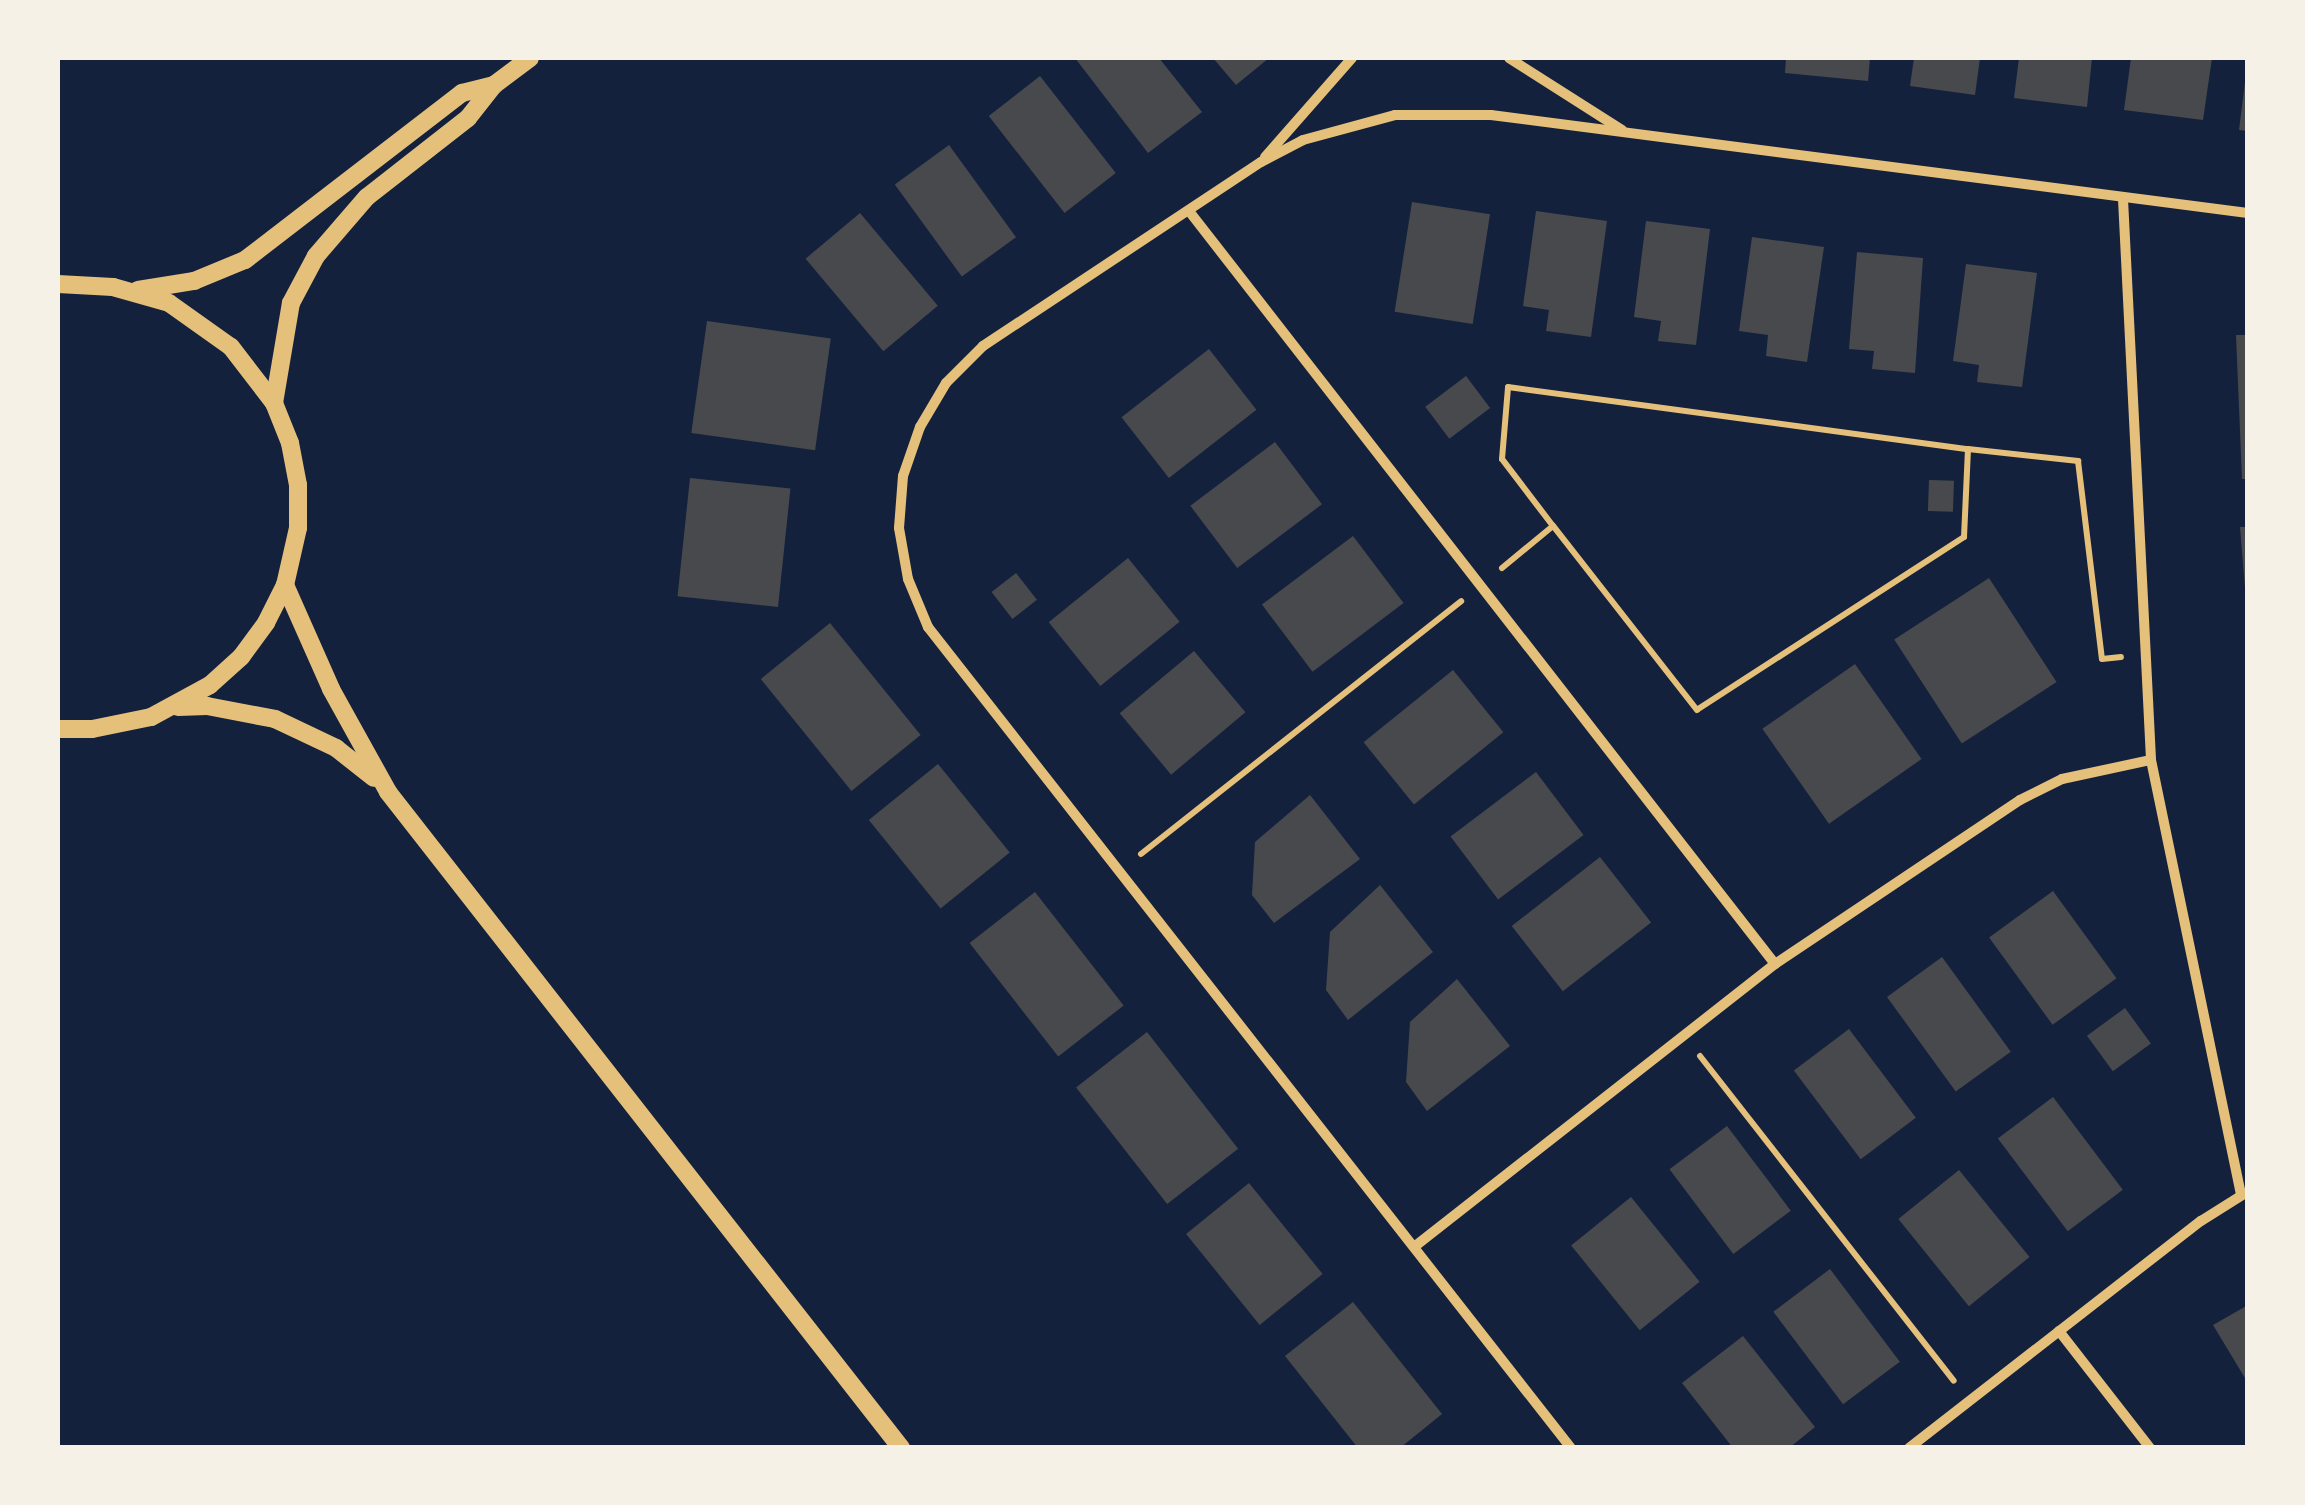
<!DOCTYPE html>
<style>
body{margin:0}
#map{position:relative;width:2305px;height:1505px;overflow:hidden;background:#14213d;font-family:Jost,sans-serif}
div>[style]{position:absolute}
.building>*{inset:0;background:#48494c;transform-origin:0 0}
.path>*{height:6px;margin:-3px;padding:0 3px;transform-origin:3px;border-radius:3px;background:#e5c07b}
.minor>*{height:10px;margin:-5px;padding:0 5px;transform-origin:5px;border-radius:5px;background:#e5c07b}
.tertiary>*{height:18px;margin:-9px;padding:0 9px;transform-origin:9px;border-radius:9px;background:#e5c07b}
span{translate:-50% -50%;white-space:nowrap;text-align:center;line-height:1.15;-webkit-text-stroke:9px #f6f1e7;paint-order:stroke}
.frame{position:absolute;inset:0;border:60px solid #f6f1e7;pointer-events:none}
</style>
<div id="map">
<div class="building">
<div style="clip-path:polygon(1075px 58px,1159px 58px,1202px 112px,1148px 153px)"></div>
<div style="clip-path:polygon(1213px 58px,1269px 58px,1236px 85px)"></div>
<div style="clip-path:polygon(1786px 58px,1870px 58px,1868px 81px,1785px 73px)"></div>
<div style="clip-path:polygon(1914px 58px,1980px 58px,1975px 95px,1910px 86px)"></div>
<div style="clip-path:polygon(2019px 58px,2092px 58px,2087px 107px,2014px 98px)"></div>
<div style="clip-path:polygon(2131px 58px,2212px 58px,2203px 120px,2124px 110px)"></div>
<div style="left:1040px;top:76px;width:123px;height:65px;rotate:52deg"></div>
<div style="clip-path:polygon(2245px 82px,2248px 82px,2248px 131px,2239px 130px)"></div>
<div style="left:949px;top:145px;width:114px;height:67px;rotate:54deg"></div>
<div style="left:1412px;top:202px;width:79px;height:111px;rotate:9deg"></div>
<div style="clip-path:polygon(1536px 211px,1607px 221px,1591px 337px,1546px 331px,1549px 310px,1523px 306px)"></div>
<div style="left:860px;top:213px;width:121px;height:71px;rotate:50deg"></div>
<div style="clip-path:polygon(1646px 221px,1710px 229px,1696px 345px,1658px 341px,1661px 321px,1634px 317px)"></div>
<div style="clip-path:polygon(1752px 237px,1824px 247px,1807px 362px,1766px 356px,1768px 335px,1739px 331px)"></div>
<div style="clip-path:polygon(1857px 252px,1923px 258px,1915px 373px,1872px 369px,1874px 351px,1849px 349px)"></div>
<div style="clip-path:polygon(1966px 264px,2037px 273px,2022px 387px,1977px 382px,1979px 365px,1953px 361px)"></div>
<div style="left:707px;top:321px;width:125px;height:113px;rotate:8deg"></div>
<div style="clip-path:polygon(2236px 335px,2248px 335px,2248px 479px,2242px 479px)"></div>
<div style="left:1209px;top:349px;width:77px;height:111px;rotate:52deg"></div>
<div style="left:1466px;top:376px;width:40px;height:51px;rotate:53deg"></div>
<div style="left:1275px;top:442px;width:78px;height:106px;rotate:53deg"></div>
<div style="left:690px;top:478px;width:101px;height:119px;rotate:6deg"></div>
<div style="left:1929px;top:480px;width:25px;height:31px;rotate:2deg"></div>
<div style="clip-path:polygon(2240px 527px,2248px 527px,2248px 588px,2245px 588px)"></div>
<div style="left:1353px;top:536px;width:84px;height:114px;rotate:53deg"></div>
<div style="left:1128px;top:558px;width:82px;height:102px;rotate:51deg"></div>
<div style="left:1016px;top:573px;width:34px;height:31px;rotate:52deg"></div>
<div style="left:1989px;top:578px;width:124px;height:113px;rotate:57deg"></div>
<div style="left:830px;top:623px;width:144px;height:89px;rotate:51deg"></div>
<div style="left:1194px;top:651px;width:80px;height:97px;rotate:50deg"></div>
<div style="left:1855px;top:664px;width:116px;height:113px;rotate:55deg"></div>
<div style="left:1453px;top:670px;width:80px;height:115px;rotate:51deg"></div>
<div style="left:938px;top:764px;width:114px;height:89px;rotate:51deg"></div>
<div style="left:1536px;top:772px;width:79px;height:107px;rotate:53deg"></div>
<div style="clip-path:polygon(1310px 795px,1360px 859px,1274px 923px,1252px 895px,1255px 842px)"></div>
<div style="left:1600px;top:857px;width:83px;height:112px;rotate:52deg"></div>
<div style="clip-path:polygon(1380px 885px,1433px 952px,1348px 1020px,1326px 990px,1330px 932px)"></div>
<div style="left:2053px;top:891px;width:108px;height:79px;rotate:54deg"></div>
<div style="left:1035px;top:892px;width:144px;height:83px;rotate:52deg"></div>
<div style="left:1942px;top:957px;width:117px;height:68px;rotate:54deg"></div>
<div style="clip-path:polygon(1457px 979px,1510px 1046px,1427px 1111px,1406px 1082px,1410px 1022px)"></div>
<div style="left:2125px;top:1008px;width:44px;height:47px;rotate:54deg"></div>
<div style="left:1849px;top:1029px;width:111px;height:69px;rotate:53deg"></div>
<div style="left:1147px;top:1032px;width:148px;height:90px;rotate:52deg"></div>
<div style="left:2053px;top:1097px;width:116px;height:69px;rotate:53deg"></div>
<div style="left:1727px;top:1126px;width:106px;height:72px;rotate:53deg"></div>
<div style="left:1959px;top:1170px;width:112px;height:78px;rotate:51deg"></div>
<div style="left:1249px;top:1183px;width:117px;height:81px;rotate:51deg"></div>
<div style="left:1631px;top:1197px;width:109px;height:77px;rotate:51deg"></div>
<div style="left:1830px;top:1269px;width:116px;height:71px;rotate:53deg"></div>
<div style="clip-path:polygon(1353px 1302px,1442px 1414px,1400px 1448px,1358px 1448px,1285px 1356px)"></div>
<div style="clip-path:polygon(2248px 1305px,2248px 1383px,2213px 1325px)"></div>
<div style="clip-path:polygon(1743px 1336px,1815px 1427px,1789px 1448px,1733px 1448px,1682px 1383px)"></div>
</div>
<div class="path">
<div style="left:1968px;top:449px;width:111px;rotate:6.2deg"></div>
<div style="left:2078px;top:461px;width:199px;rotate:83.1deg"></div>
<div style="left:2102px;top:659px;width:19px;rotate:-6deg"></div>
<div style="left:1502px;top:568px;width:66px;rotate:-39.5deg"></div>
<div style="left:1553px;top:526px;width:84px;rotate:-127.3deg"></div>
<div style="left:1502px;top:459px;width:72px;rotate:-85.2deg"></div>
<div style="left:1508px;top:387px;width:464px;rotate:7.7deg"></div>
<div style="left:1968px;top:449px;width:88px;rotate:92.6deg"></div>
<div style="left:1964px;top:537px;width:318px;rotate:147.1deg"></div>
<div style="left:1697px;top:710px;width:234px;rotate:-128deg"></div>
<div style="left:1141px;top:854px;width:408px;rotate:-38.3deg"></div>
<div style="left:1700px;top:1056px;width:412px;rotate:52deg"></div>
</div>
<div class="minor">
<div style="left:1509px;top:58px;width:134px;rotate:32.5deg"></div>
<div style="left:1265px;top:157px;width:132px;rotate:-48.7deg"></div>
<div style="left:2123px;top:199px;width:562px;rotate:87.14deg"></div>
<div style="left:2151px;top:760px;width:444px;rotate:78.3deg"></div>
<div style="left:1189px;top:211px;width:954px;rotate:52.11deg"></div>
<div style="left:1414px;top:1247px;width:459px;rotate:-38.1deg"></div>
<div style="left:1775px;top:964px;width:295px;rotate:-33.8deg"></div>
<div style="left:2020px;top:800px;width:47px;rotate:-26.6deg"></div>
<div style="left:2062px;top:779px;width:91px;rotate:-12.1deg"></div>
<div style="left:2059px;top:1331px;width:148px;rotate:52.1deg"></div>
<div style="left:1571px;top:1448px;width:1043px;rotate:-128.07deg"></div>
<div style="left:928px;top:627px;width:52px;rotate:-112.6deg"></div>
<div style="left:908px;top:579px;width:52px;rotate:-100deg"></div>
<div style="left:899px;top:528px;width:52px;rotate:-85.6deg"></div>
<div style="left:903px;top:476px;width:52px;rotate:-70.9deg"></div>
<div style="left:920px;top:427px;width:51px;rotate:-59.4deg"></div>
<div style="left:946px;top:383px;width:52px;rotate:-45deg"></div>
<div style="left:983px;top:346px;width:333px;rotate:-33.5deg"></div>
<div style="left:1261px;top:162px;width:47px;rotate:-27.6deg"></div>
<div style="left:1303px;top:140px;width:95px;rotate:-15.2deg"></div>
<div style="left:1395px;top:115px;width:96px"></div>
<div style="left:1491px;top:115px;width:763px;rotate:7.38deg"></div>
<div style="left:1909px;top:1448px;width:370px;rotate:-37.9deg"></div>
<div style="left:2201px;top:1221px;width:54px;rotate:-32.2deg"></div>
</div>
<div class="tertiary">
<div style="left:58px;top:284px;width:55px;rotate:3.1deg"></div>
<div style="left:113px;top:287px;width:58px;rotate:15.9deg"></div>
<div style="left:169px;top:303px;width:76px;rotate:35.4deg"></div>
<div style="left:231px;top:347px;width:71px;rotate:52.5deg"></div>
<div style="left:274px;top:403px;width:43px;rotate:68.2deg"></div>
<div style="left:290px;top:443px;width:43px;rotate:79.2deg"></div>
<div style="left:298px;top:485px;width:43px;rotate:90deg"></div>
<div style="left:298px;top:528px;width:58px;rotate:102.8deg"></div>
<div style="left:285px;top:585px;width:42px;rotate:116.6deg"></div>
<div style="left:266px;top:623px;width:42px;rotate:126.3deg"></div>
<div style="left:241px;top:657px;width:42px;rotate:137.9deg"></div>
<div style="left:210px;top:685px;width:67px;rotate:151.5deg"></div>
<div style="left:151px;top:717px;width:60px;rotate:168.5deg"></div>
<div style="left:92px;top:729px;width:34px;rotate:180deg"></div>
<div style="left:138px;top:290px;width:57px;rotate:-9.1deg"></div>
<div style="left:194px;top:281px;width:55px;rotate:-22.4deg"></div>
<div style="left:245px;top:260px;width:274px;rotate:-37.6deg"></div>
<div style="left:462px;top:93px;width:33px;rotate:-14deg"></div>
<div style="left:274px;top:403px;width:101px;rotate:-80.4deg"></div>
<div style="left:291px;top:303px;width:53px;rotate:-62deg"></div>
<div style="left:316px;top:256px;width:78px;rotate:-49.2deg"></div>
<div style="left:367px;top:197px;width:128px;rotate:-38deg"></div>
<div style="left:468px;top:118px;width:42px;rotate:-51.8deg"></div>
<div style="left:494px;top:85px;width:45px;rotate:-36.9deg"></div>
<div style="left:285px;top:585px;width:114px;rotate:66.1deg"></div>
<div style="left:331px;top:689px;width:118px;rotate:61deg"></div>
<div style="left:388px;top:792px;width:833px;rotate:51.97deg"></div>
<div style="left:178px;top:707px;width:29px;rotate:-2deg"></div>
<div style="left:207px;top:706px;width:69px;rotate:10.8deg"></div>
<div style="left:275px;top:719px;width:68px;rotate:25.4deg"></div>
<div style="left:336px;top:748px;width:48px;rotate:38.3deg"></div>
</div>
<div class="frame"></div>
</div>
